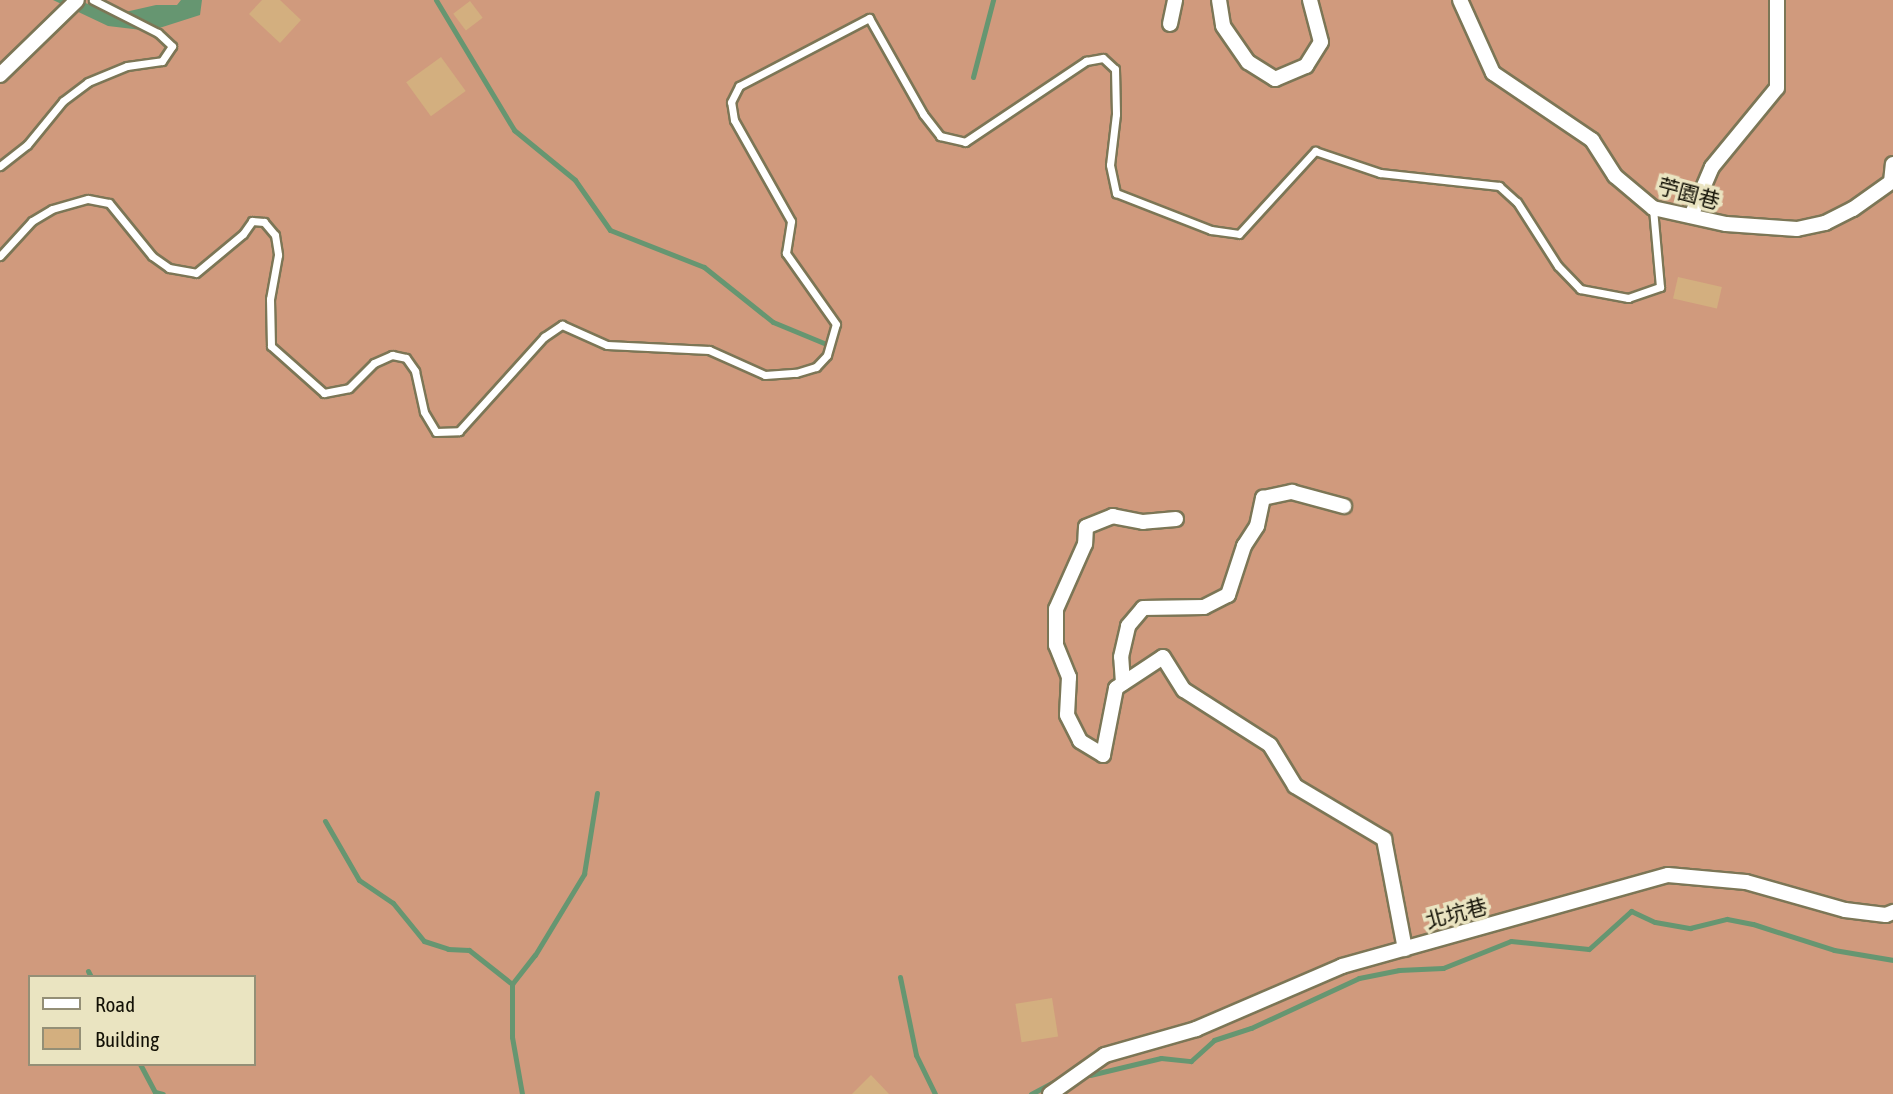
<!DOCTYPE html>
<meta charset="utf-8">
<style>
body{margin:0}
#map{position:relative;width:1893px;height:1094px;overflow:hidden;background:#eae4c1;font-family:"Asap Condensed","Noto Sans TC",sans-serif}
div>[style]{position:absolute}
.forest>*{inset:0;background:#d09a7d}
.water>*{inset:0;background:#669671}
.stream>*{height:5px;margin:-2.5px;padding:0 2.5px;transform-origin:2.5px;border-radius:2.5px;background:#669671}
.building>*{inset:0;background:#d3af7f;transform-origin:0 0}
.roads{filter:drop-shadow(2px 0 #7c7656) drop-shadow(-2px 0 #7c7656) drop-shadow(0 2px #7c7656) drop-shadow(0 -2px #7c7656)}
.service>*{height:7px;margin:-3.5px;padding:0 3.5px;transform-origin:3.5px;border-radius:3.5px;background:#fff}
.minor>*{height:14px;margin:-7px;padding:0 7px;transform-origin:7px;border-radius:7px;background:#fff}
span{translate:-50% -50%;white-space:nowrap;text-align:center;line-height:1.15;-webkit-text-stroke:7px #eae4c1;paint-order:stroke}
.street-label{font-size:21px;color:#121005}
.legend{position:absolute;left:28px;top:975px;width:228px;height:91px;box-sizing:border-box;background:#eae4c1;border:2px solid #948f76;margin:0;padding:9px 12px;list-style:none;font-size:21px;color:#121005}
.legend li{display:flex;align-items:center;gap:14px;height:35px}
.legend b{width:35px;border:2px solid #948f76}
</style>
<div id="map">
<div class="forest">
<div style="clip-path:polygon(evenodd,0 0,1893px 0,1893px 1094px,0 1094px,0 0,30px 977px,254px 977px,254px 1064px,30px 1064px,30px 977px)"></div>
</div>
<div class="water">
<div style="clip-path:polygon(53px 0,79px 0,112px 15px,156px 5px,177px 5px,181px 0,202px 0,200px 15px,150px 31px,108px 26px)"></div>
</div>
<div class="stream">
<div style="left:436px;top:0;width:152px;rotate:59deg"></div>
<div style="left:514px;top:130px;width:79px;rotate:39.3deg"></div>
<div style="left:575px;top:180px;width:61px;rotate:55deg"></div>
<div style="left:610px;top:230px;width:101px;rotate:21.5deg"></div>
<div style="left:704px;top:267px;width:88px;rotate:38.6deg"></div>
<div style="left:773px;top:322px;width:55px;rotate:22.4deg"></div>
<div style="left:973px;top:77px;width:80px;rotate:-75.4deg"></div>
<div style="left:325px;top:821px;width:68px;rotate:60deg"></div>
<div style="left:359px;top:880px;width:41px;rotate:34.1deg"></div>
<div style="left:393px;top:903px;width:49px;rotate:50.8deg"></div>
<div style="left:424px;top:941px;width:25px;rotate:18deg"></div>
<div style="left:448px;top:949px;width:21px;rotate:3deg"></div>
<div style="left:469px;top:950px;width:55px;rotate:38.3deg"></div>
<div style="left:512px;top:984px;width:53px;rotate:90deg"></div>
<div style="left:512px;top:1037px;width:58px;rotate:80deg"></div>
<div style="left:88px;top:971px;width:7px;rotate:63deg"></div>
<div style="left:900px;top:977px;width:80px;rotate:78.4deg"></div>
<div style="left:916px;top:1055px;width:43px;rotate:64deg"></div>
<div style="left:512px;top:984px;width:37px;rotate:-52deg"></div>
<div style="left:535px;top:955px;width:95px;rotate:-58.8deg"></div>
<div style="left:584px;top:874px;width:82px;rotate:-80.9deg"></div>
<div style="left:140px;top:1064px;width:32px;rotate:62deg"></div>
<div style="left:155px;top:1092px;width:8px;rotate:14deg"></div>
<div style="left:1090px;top:1075px;width:73px;rotate:-13.5deg"></div>
<div style="left:1161px;top:1058px;width:30px;rotate:6deg"></div>
<div style="left:1191px;top:1061px;width:31px;rotate:-42deg"></div>
<div style="left:1214px;top:1040px;width:39px;rotate:-18deg"></div>
<div style="left:1251px;top:1028px;width:119px;rotate:-24.8deg"></div>
<div style="left:1359px;top:978px;width:41px;rotate:-11.3deg"></div>
<div style="left:1399px;top:970px;width:44px;rotate:-2.6deg"></div>
<div style="left:1443px;top:968px;width:73px;rotate:-21.7deg"></div>
<div style="left:1511px;top:941px;width:78px;rotate:5.9deg"></div>
<div style="left:1589px;top:949px;width:57px;rotate:-42.1deg"></div>
<div style="left:1631px;top:911px;width:26px;rotate:25deg"></div>
<div style="left:1655px;top:922px;width:36px;rotate:10deg"></div>
<div style="left:1690px;top:928px;width:38px;rotate:-14deg"></div>
<div style="left:1727px;top:919px;width:26px;rotate:11deg"></div>
<div style="left:1753px;top:924px;width:85px;rotate:17.8deg"></div>
<div style="left:1834px;top:950px;width:60px;rotate:9.6deg"></div>
<div style="left:1031px;top:1094px;width:26px;rotate:-28deg"></div>
</div>
<div class="building">
<div style="clip-path:polygon(262px 0,280px 0,301px 20px,280px 43px,249px 14px)"></div>
<div style="left:470px;top:1px;width:21px;height:21px;rotate:53deg"></div>
<div style="left:441px;top:57px;width:42px;height:43px;rotate:54deg"></div>
<div style="left:1678px;top:277px;width:45px;height:22px;rotate:13deg"></div>
<div style="left:1052px;top:998px;width:39px;height:37px;rotate:81deg"></div>
<div style="clip-path:polygon(871px 1075px,889px 1094px,852px 1094px)"></div>
</div>
<div class="roads">
<div class="service">
<div style="left:0;top:166px;width:34px;rotate:-38deg"></div>
<div style="left:27px;top:145px;width:57px;rotate:-50.7deg"></div>
<div style="left:63px;top:101px;width:31px;rotate:-37deg"></div>
<div style="left:88px;top:82px;width:42px;rotate:-22.3deg"></div>
<div style="left:127px;top:66px;width:35px;rotate:-8deg"></div>
<div style="left:162px;top:61px;width:18px;rotate:-56deg"></div>
<div style="left:172px;top:46px;width:19px;rotate:-137deg"></div>
<div style="left:158px;top:33px;width:73px;rotate:-153.1deg"></div>
<div style="left:0;top:256px;width:47px;rotate:-47.6deg"></div>
<div style="left:32px;top:221px;width:23px;rotate:-31deg"></div>
<div style="left:52px;top:209px;width:37px;rotate:-16deg"></div>
<div style="left:88px;top:199px;width:21px;rotate:11deg"></div>
<div style="left:109px;top:203px;width:68px;rotate:50.9deg"></div>
<div style="left:152px;top:256px;width:21px;rotate:35deg"></div>
<div style="left:169px;top:268px;width:27px;rotate:10deg"></div>
<div style="left:196px;top:273px;width:61px;rotate:-39.7deg"></div>
<div style="left:243px;top:234px;width:16px;rotate:-55deg"></div>
<div style="left:252px;top:221px;width:12px;rotate:5deg"></div>
<div style="left:264px;top:222px;width:17px;rotate:50deg"></div>
<div style="left:275px;top:235px;width:20px;rotate:81deg"></div>
<div style="left:278px;top:255px;width:45px;rotate:100.3deg"></div>
<div style="left:270px;top:299px;width:47px;rotate:88.8deg"></div>
<div style="left:271px;top:346px;width:71px;rotate:41.6deg"></div>
<div style="left:324px;top:393px;width:25px;rotate:-11deg"></div>
<div style="left:349px;top:388px;width:35px;rotate:-45deg"></div>
<div style="left:374px;top:363px;width:20px;rotate:-24deg"></div>
<div style="left:392px;top:355px;width:14px;rotate:12deg"></div>
<div style="left:406px;top:358px;width:16px;rotate:55deg"></div>
<div style="left:415px;top:371px;width:42px;rotate:77.6deg"></div>
<div style="left:424px;top:412px;width:23px;rotate:59deg"></div>
<div style="left:436px;top:432px;width:23px;rotate:-2deg"></div>
<div style="left:459px;top:431px;width:127px;rotate:-47.9deg"></div>
<div style="left:544px;top:337px;width:22px;rotate:-34deg"></div>
<div style="left:562px;top:325px;width:49px;rotate:24deg"></div>
<div style="left:607px;top:345px;width:102px;rotate:2.8deg"></div>
<div style="left:709px;top:350px;width:61px;rotate:24.1deg"></div>
<div style="left:765px;top:375px;width:31px;rotate:-4deg"></div>
<div style="left:796px;top:373px;width:21px;rotate:-17deg"></div>
<div style="left:816px;top:367px;width:16px;rotate:-47deg"></div>
<div style="left:827px;top:355px;width:32px;rotate:-74deg"></div>
<div style="left:836px;top:324px;width:87px;rotate:-125.2deg"></div>
<div style="left:786px;top:253px;width:32px;rotate:-81deg"></div>
<div style="left:791px;top:221px;width:116px;rotate:-119.4deg"></div>
<div style="left:734px;top:120px;width:18px;rotate:-99deg"></div>
<div style="left:731px;top:102px;width:18px;rotate:-63deg"></div>
<div style="left:739px;top:86px;width:147px;rotate:-27.6deg"></div>
<div style="left:869px;top:18px;width:110px;rotate:60.6deg"></div>
<div style="left:923px;top:114px;width:28px;rotate:52deg"></div>
<div style="left:940px;top:136px;width:26px;rotate:13deg"></div>
<div style="left:965px;top:142px;width:146px;rotate:-33.8deg"></div>
<div style="left:1086px;top:61px;width:17px;rotate:-10deg"></div>
<div style="left:1103px;top:58px;width:16px;rotate:43deg"></div>
<div style="left:1115px;top:69px;width:45px;rotate:88.7deg"></div>
<div style="left:1116px;top:114px;width:51px;rotate:96.7deg"></div>
<div style="left:1110px;top:165px;width:29px;rotate:78deg"></div>
<div style="left:1116px;top:193px;width:102px;rotate:21.3deg"></div>
<div style="left:1211px;top:230px;width:28px;rotate:8deg"></div>
<div style="left:1239px;top:234px;width:113px;rotate:-47.5deg"></div>
<div style="left:1315px;top:151px;width:69px;rotate:18.7deg"></div>
<div style="left:1380px;top:173px;width:120px;rotate:6.2deg"></div>
<div style="left:1499px;top:186px;width:24px;rotate:42deg"></div>
<div style="left:1517px;top:202px;width:76px;rotate:57.4deg"></div>
<div style="left:1558px;top:266px;width:32px;rotate:46deg"></div>
<div style="left:1580px;top:289px;width:49px;rotate:10.6deg"></div>
<div style="left:1628px;top:298px;width:34px;rotate:-19deg"></div>
<div style="left:1660px;top:287px;width:79px;rotate:-95.1deg"></div>
</div>
<div class="minor">
<div style="left:1219px;top:0;width:26px;rotate:81deg"></div>
<div style="left:1223px;top:26px;width:44px;rotate:55.2deg"></div>
<div style="left:1248px;top:62px;width:32px;rotate:32deg"></div>
<div style="left:1275px;top:79px;width:34px;rotate:-23deg"></div>
<div style="left:1306px;top:66px;width:28px;rotate:-58deg"></div>
<div style="left:1321px;top:42px;width:43px;rotate:-104.7deg"></div>
<div style="left:1460px;top:0;width:80px;rotate:65.7deg"></div>
<div style="left:1493px;top:73px;width:120px;rotate:34.1deg"></div>
<div style="left:1592px;top:140px;width:43px;rotate:57.4deg"></div>
<div style="left:1615px;top:176px;width:50px;rotate:40.1deg"></div>
<div style="left:1653px;top:208px;width:75px;rotate:12.4deg"></div>
<div style="left:1726px;top:224px;width:71px;rotate:4deg"></div>
<div style="left:1797px;top:229px;width:29px;rotate:-12deg"></div>
<div style="left:1825px;top:223px;width:31px;rotate:-27deg"></div>
<div style="left:1853px;top:209px;width:47px;rotate:-35.4deg"></div>
<div style="left:1891px;top:182px;width:18px;rotate:-84deg"></div>
<div style="left:1170px;top:24px;width:25px;rotate:-78deg"></div>
<div style="left:0;top:75px;width:107px;rotate:-44.2deg"></div>
<div style="left:1691px;top:216px;width:53px;rotate:-66.8deg"></div>
<div style="left:1712px;top:167px;width:102px;rotate:-50.6deg"></div>
<div style="left:1777px;top:88px;width:88px;rotate:-90deg"></div>
<div style="left:1176px;top:519px;width:33px;rotate:175deg"></div>
<div style="left:1143px;top:522px;width:31px;rotate:-169deg"></div>
<div style="left:1113px;top:516px;width:29px;rotate:158deg"></div>
<div style="left:1086px;top:527px;width:17px;rotate:93deg"></div>
<div style="left:1085px;top:544px;width:71px;rotate:114deg"></div>
<div style="left:1056px;top:609px;width:36px;rotate:90deg"></div>
<div style="left:1056px;top:645px;width:35px;rotate:68deg"></div>
<div style="left:1069px;top:677px;width:38px;rotate:93deg"></div>
<div style="left:1067px;top:715px;width:29px;rotate:63deg"></div>
<div style="left:1080px;top:741px;width:27px;rotate:31deg"></div>
<div style="left:1103px;top:755px;width:68px;rotate:-79deg"></div>
<div style="left:1116px;top:688px;width:56px;rotate:-33.4deg"></div>
<div style="left:1163px;top:657px;width:39px;rotate:58deg"></div>
<div style="left:1184px;top:690px;width:102px;rotate:32.6deg"></div>
<div style="left:1270px;top:745px;width:48px;rotate:58.6deg"></div>
<div style="left:1295px;top:786px;width:104px;rotate:30.8deg"></div>
<div style="left:1384px;top:839px;width:112px;rotate:79.2deg"></div>
<div style="left:1123px;top:683px;width:26px;rotate:-94deg"></div>
<div style="left:1121px;top:657px;width:32px;rotate:-77deg"></div>
<div style="left:1128px;top:626px;width:23px;rotate:-50deg"></div>
<div style="left:1143px;top:608px;width:61px;rotate:-0.9deg"></div>
<div style="left:1204px;top:607px;width:27px;rotate:-27deg"></div>
<div style="left:1228px;top:595px;width:52px;rotate:-71.9deg"></div>
<div style="left:1244px;top:546px;width:24px;rotate:-57deg"></div>
<div style="left:1257px;top:526px;width:29px;rotate:-78deg"></div>
<div style="left:1263px;top:498px;width:30px;rotate:-12deg"></div>
<div style="left:1292px;top:492px;width:54px;rotate:15.1deg"></div>
<div style="left:1050px;top:1094px;width:67px;rotate:-35.3deg"></div>
<div style="left:1105px;top:1055px;width:95px;rotate:-15.9deg"></div>
<div style="left:1196px;top:1029px;width:159px;rotate:-23.3deg"></div>
<div style="left:1342px;top:966px;width:338px;rotate:-15.6deg"></div>
<div style="left:1668px;top:875px;width:78px;rotate:5.1deg"></div>
<div style="left:1746px;top:882px;width:103px;rotate:15.8deg"></div>
<div style="left:1845px;top:910px;width:41px;rotate:7deg"></div>
<div style="left:1886px;top:915px;width:8px;rotate:-23deg"></div>
</div>
</div>
<div class="street-label">
<span style="left:1689px;top:193px;rotate:15deg">苧園巷</span>
<span style="left:1456px;top:913px;rotate:-15deg">北坑巷</span>
</div>
<ul class="legend">
<li><b style="height:9px;background:#fff"></b>Road</li>
<li><b style="height:19px;background:#d3af7f"></b>Building</li>
</ul>
</div>
